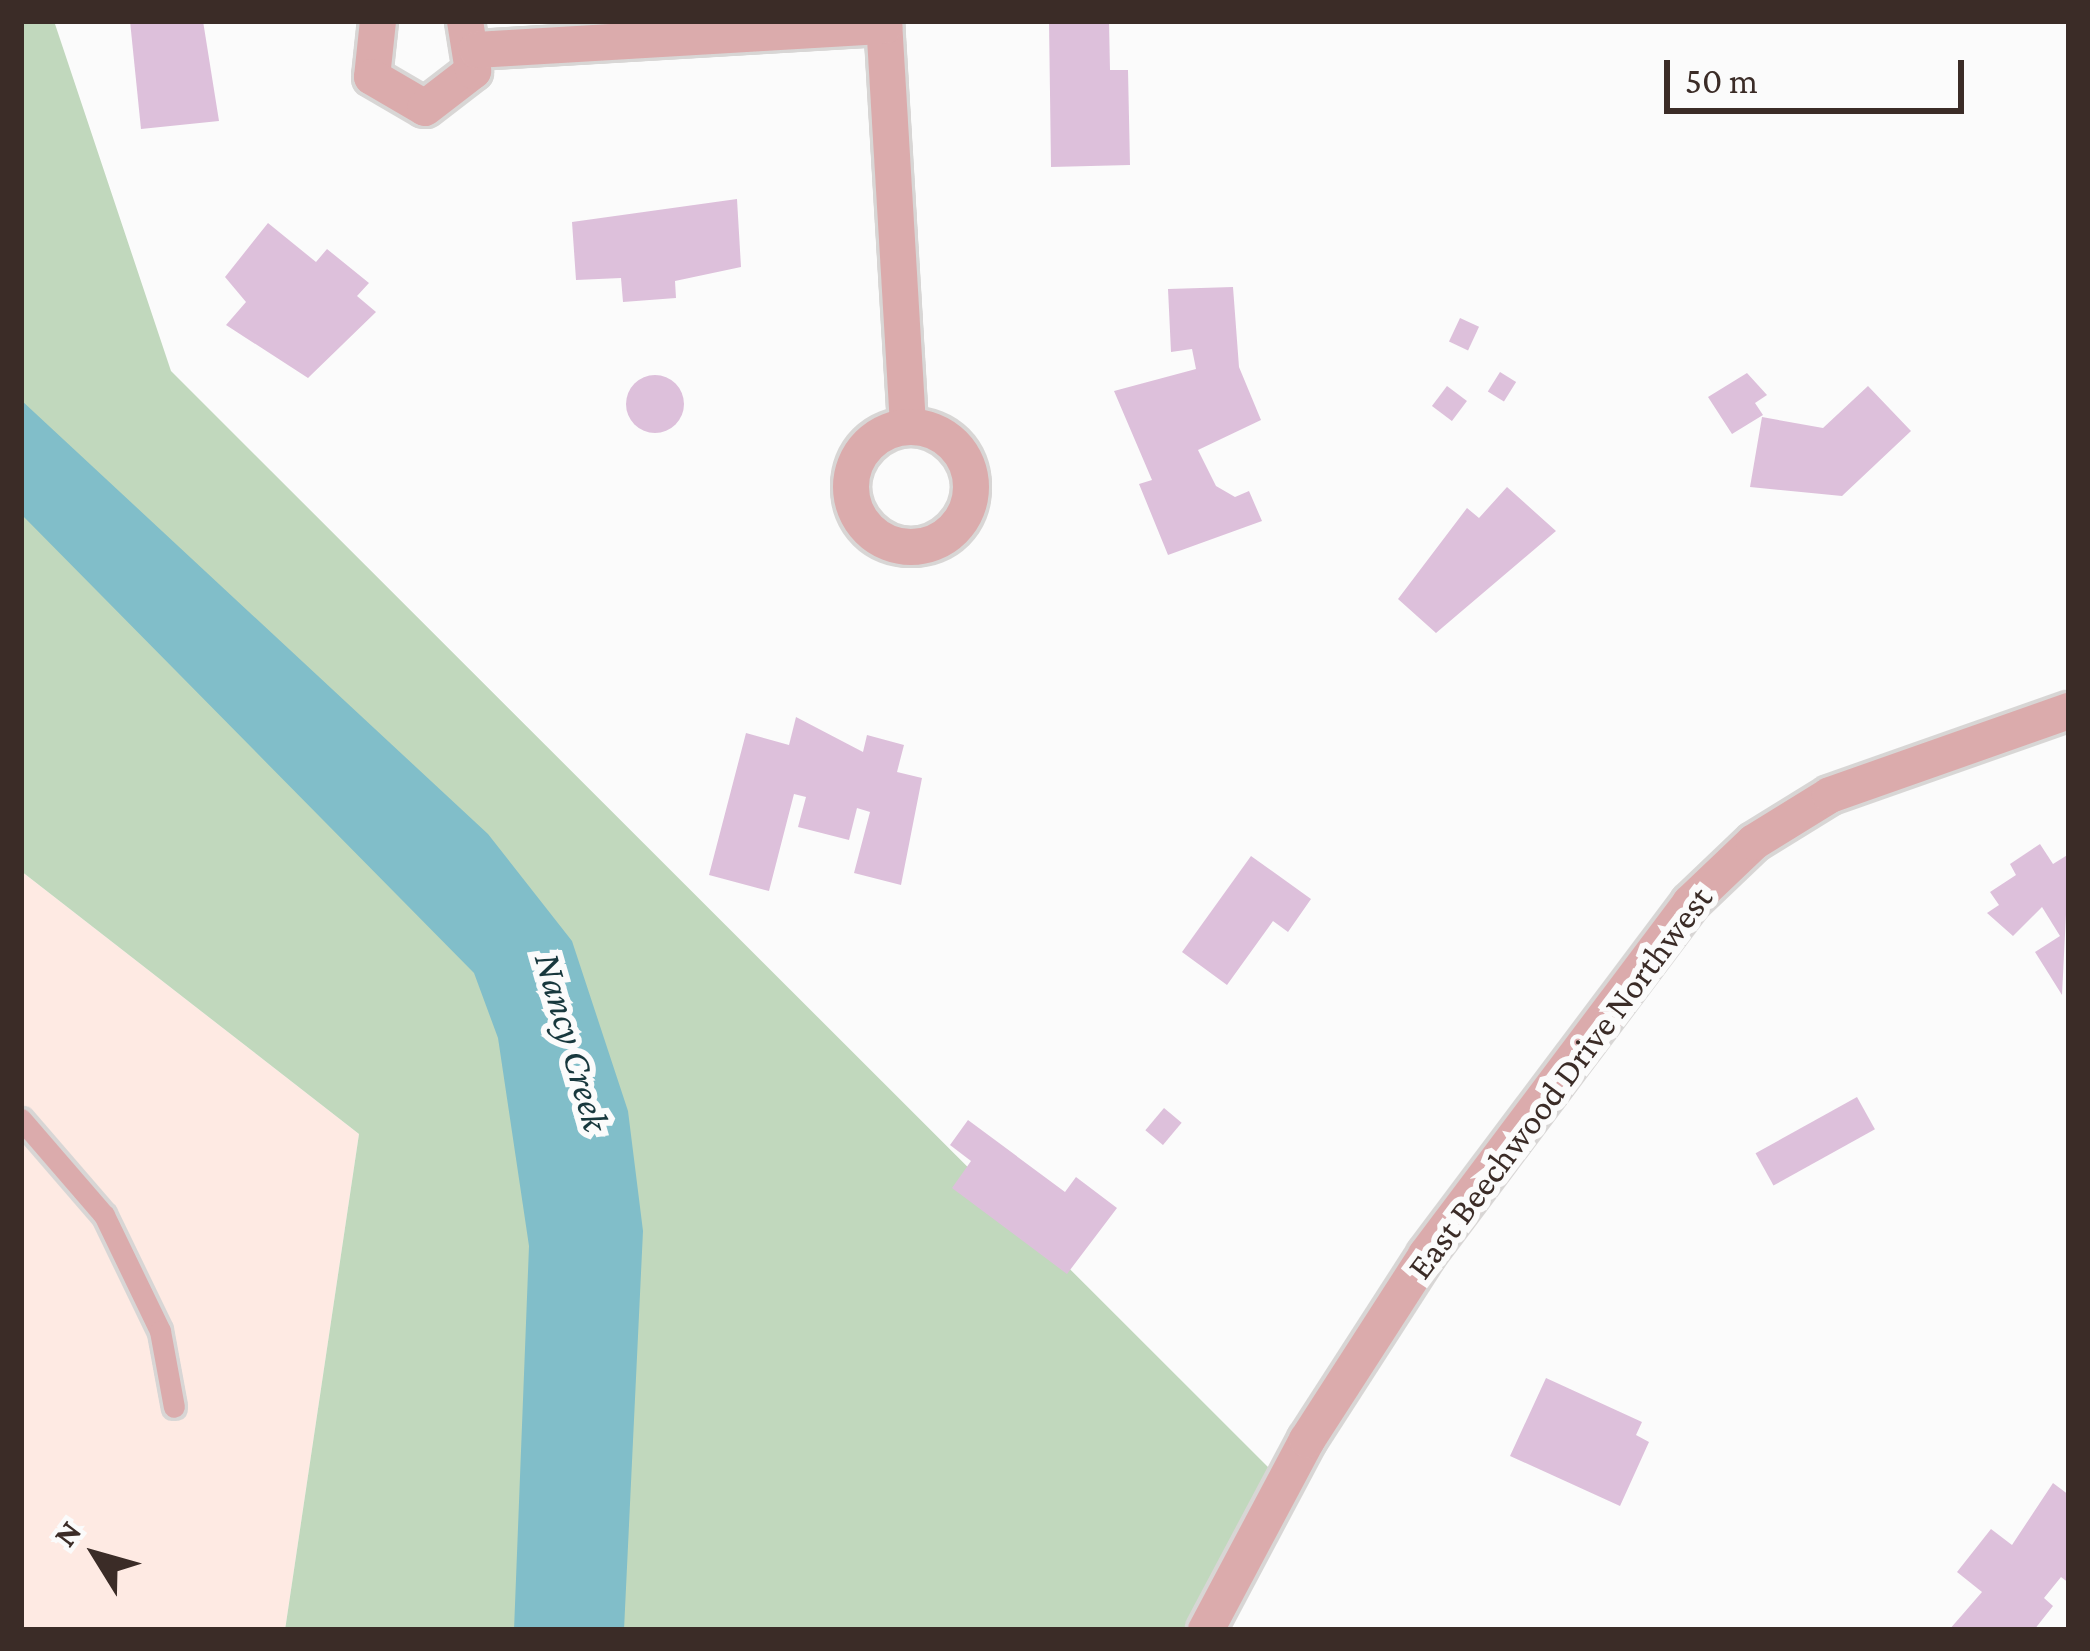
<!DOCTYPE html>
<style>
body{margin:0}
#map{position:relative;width:2090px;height:1651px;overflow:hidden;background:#fbfbfb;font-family:"Crimson Pro",serif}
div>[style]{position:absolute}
.built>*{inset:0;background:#feeae3}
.green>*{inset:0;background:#c1d8bd}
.water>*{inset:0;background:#81bec9}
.building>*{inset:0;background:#ddc0db;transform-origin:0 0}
.round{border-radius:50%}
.roads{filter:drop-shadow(3px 0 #d8d6d5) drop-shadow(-3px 0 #d8d6d5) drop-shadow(0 3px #d8d6d5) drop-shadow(0 -3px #d8d6d5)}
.service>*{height:21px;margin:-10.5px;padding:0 10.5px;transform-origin:10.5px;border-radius:10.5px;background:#dbabac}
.minor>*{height:36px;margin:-18px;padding:0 18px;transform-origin:18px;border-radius:18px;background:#dbabac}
.minor>.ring{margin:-18px;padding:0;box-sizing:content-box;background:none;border:36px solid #dbabac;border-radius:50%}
span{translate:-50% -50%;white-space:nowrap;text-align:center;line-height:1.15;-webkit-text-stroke:12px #fbfbfb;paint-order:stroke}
.street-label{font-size:36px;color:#3b2c27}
.water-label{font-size:39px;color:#18383d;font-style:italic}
.frame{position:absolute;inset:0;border:24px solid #3b2c27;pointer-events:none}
.north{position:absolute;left:36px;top:1495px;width:120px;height:120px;-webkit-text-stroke:9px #fbfbfb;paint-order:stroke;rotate:307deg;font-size:33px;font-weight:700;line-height:48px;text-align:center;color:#3b2c27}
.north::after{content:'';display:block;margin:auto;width:42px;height:54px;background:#3b2c27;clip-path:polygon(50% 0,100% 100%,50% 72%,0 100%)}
.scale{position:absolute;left:1664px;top:60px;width:300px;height:54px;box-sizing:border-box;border:6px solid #3b2c27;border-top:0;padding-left:15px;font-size:36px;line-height:42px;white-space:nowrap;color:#3b2c27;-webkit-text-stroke:9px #fbfbfb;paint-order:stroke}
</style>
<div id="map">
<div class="built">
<div style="clip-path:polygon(21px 871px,359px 1134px,285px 1630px,21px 1630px)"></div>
</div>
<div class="green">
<div style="clip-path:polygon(21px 21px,54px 21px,171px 371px,1298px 1497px,1220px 1630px,285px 1630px,359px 1134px,21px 871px)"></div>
</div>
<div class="water">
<div style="clip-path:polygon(21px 400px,488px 834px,572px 941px,628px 1111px,643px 1231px,624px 1630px,514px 1630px,529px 1246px,498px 1038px,474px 973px,21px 514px)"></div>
</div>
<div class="building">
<div style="clip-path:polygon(130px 21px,203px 21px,219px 121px,141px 129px)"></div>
<div style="clip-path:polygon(1049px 21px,1109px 21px,1110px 70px,1128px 70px,1130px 165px,1051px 167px)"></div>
<div style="clip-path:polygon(737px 199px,741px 267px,675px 281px,676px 298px,623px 302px,621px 278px,576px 280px,572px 222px)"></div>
<div style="clip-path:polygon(268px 223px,316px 262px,327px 249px,369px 283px,357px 296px,376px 312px,308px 378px,226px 325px,246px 302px,225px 277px)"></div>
<div style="clip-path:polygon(1233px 287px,1239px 367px,1261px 420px,1198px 450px,1216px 486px,1235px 497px,1249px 491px,1262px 521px,1168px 555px,1139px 484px,1152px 480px,1114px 391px,1196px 369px,1192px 349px,1171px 352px,1168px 289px)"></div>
<div style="left:1460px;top:318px;width:21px;height:26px;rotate:25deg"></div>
<div style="left:1500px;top:372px;width:19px;height:23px;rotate:32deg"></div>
<div style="clip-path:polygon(1747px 373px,1767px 395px,1755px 403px,1763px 415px,1732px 434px,1708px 397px)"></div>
<div class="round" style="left:626px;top:375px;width:58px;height:58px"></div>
<div style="left:1447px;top:386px;width:25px;height:25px;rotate:37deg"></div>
<div style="clip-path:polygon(1868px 386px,1911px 431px,1842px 496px,1750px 487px,1762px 417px,1823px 428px)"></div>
<div style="clip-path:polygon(1507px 487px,1556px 531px,1436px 633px,1398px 599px,1467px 508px,1479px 518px)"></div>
<div style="clip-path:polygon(796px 717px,863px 752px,867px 735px,904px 745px,897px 772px,922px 778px,901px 885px,854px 873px,870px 812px,857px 808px,849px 840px,798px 827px,806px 797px,794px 794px,769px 891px,709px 875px,746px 733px,789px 745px)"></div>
<div style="clip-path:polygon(2040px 844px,2053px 864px,2069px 854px,2062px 995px,2035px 952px,2060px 936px,2042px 907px,2013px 936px,1987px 913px,1999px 905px,1990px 892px,2016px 875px,2010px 864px)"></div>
<div style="clip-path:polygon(1251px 856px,1311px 899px,1288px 932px,1273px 921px,1227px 985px,1182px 952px)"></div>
<div style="left:1857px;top:1097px;width:37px;height:116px;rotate:61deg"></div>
<div style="left:1164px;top:1108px;width:23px;height:29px;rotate:40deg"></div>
<div style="clip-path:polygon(968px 1120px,1065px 1192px,1076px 1177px,1117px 1208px,1067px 1274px,952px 1188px,971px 1161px,950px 1145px)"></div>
<div style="clip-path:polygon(1546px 1378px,1642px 1422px,1636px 1435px,1649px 1442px,1620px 1506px,1510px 1456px)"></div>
<div style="clip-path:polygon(2053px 1483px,2069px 1495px,2069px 1583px,2061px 1577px,2044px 1598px,2053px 1606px,2034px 1630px,1949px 1630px,1982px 1592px,1957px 1572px,1991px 1529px,2012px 1545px)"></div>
</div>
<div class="roads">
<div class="service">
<div style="left:21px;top:1119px;width:127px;rotate:49.2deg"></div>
<div style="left:104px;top:1215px;width:129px;rotate:64.2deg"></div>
<div style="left:160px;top:1331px;width:77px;rotate:79.6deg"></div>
</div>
<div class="minor">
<div style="left:378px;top:21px;width:56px;rotate:96.1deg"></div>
<div style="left:372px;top:77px;width:61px;rotate:30.3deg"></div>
<div style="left:425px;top:108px;width:61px;rotate:-37.6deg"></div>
<div style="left:473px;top:71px;width:51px;rotate:-99.1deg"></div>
<div style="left:884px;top:21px;width:406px;rotate:86.6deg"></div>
<div style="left:477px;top:50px;width:408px;rotate:-3.4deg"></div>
<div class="ring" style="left:851px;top:427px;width:84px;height:84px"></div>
<div style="left:1206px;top:1630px;width:215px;rotate:-62deg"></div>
<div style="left:1307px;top:1440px;width:220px;rotate:-57.2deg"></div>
<div style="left:1426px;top:1255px;width:440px;rotate:-53.1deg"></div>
<div style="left:1690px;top:903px;width:88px;rotate:-43.6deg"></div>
<div style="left:1754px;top:842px;width:89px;rotate:-31.7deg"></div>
<div style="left:1830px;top:795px;width:253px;rotate:-19.4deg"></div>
</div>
</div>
<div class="street-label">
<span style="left:1560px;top:1083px;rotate:-53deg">East Beechwood Drive Northwest</span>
</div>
<div class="water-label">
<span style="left:572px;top:1042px;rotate:74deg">Nancy Creek</span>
</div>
<div class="frame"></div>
<div class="north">N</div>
<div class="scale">50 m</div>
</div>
